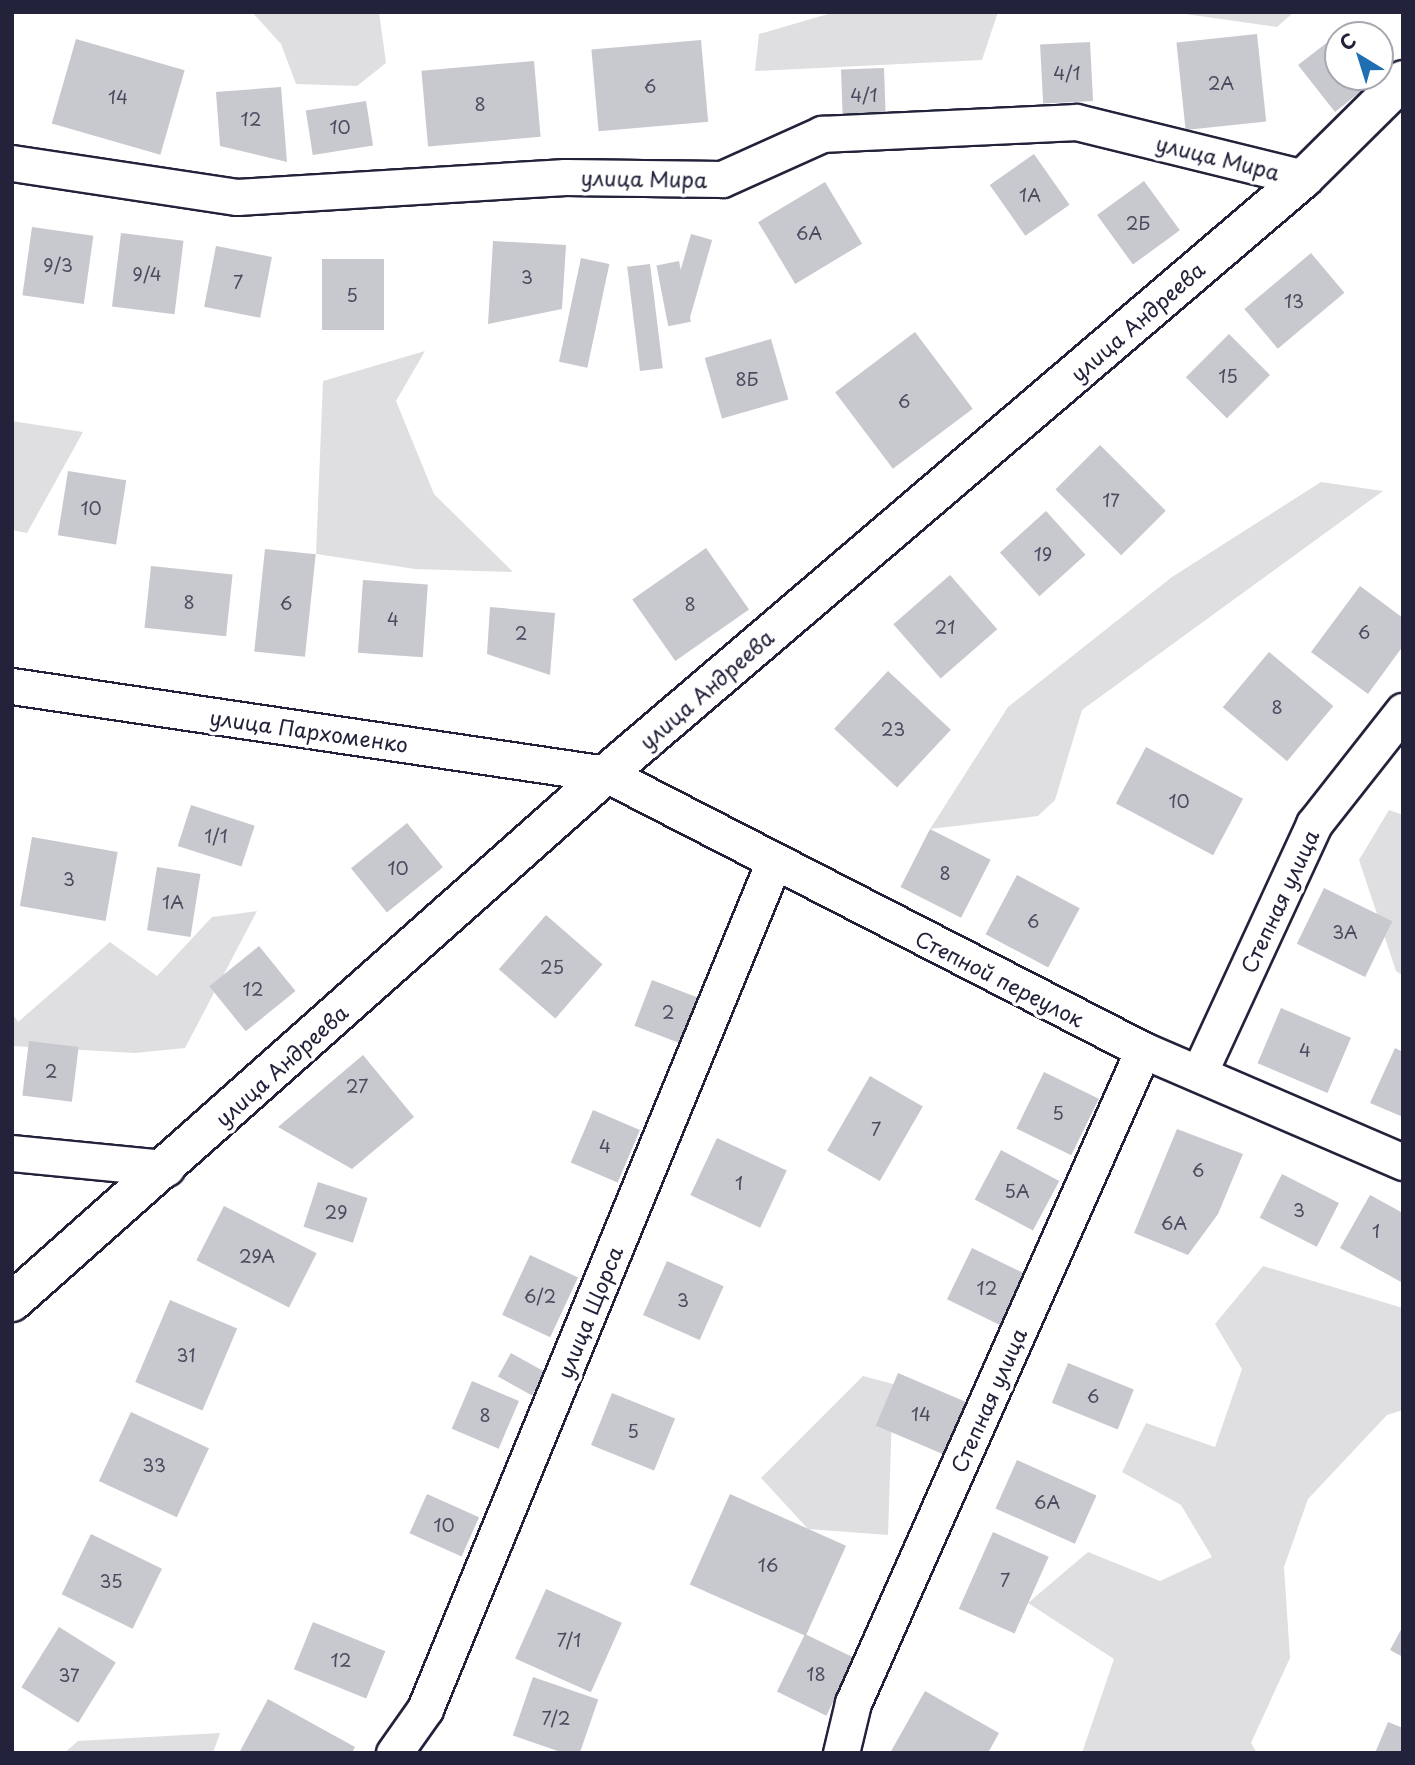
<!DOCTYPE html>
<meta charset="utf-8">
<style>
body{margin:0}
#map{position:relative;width:1415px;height:1765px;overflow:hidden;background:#fff;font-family:"Playpen Sans",sans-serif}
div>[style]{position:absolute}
.green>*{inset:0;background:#dfdfe2}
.building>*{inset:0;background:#c8c8cf;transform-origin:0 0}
.roads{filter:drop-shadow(2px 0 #22223b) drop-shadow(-2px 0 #22223b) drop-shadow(0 2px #22223b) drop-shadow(0 -2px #22223b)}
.street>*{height:35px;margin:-17.5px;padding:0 17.5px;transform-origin:17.5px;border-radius:17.5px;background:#fff}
.primary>*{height:38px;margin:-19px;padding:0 19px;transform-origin:19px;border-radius:19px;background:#fff}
span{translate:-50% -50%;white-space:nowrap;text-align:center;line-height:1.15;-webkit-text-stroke:7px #fff;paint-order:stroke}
.number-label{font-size:18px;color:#4c4c60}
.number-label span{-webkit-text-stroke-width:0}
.street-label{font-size:21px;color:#22223b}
.frame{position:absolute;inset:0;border:14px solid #22223b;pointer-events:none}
.north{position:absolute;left:1324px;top:21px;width:70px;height:70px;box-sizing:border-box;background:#fff;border:2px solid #a7a7b1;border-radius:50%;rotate:322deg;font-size:19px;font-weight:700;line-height:28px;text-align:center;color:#22223b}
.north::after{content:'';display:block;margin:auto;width:24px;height:32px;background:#1f6fb2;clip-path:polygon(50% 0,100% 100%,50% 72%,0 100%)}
</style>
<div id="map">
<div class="green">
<div style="clip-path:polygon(252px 12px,379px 12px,386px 63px,357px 86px,296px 84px,281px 44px)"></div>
<div style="clip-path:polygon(835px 12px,998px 12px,982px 60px,755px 71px,759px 34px)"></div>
<div style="clip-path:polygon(1171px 12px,1294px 12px,1277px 27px)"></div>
<div style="clip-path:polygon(425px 351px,396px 401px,434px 494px,513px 572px,415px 569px,316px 554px,323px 381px)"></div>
<div style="clip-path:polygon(12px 421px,83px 432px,27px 533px,12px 530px)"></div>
<div style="clip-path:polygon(1321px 482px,1383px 491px,1082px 710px,1055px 800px,1038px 816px,930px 829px,1008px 707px,1172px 577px)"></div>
<div style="clip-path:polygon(1389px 810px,1403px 815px,1403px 976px,1396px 971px,1359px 860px)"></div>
<div style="clip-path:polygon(257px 911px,185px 1048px,135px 1053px,12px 1046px,12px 1013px,18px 1022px,110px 942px,157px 976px,212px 917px)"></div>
<div style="clip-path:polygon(1263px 1266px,1403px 1308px,1403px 1410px,1387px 1415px,1308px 1499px,1284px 1567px,1290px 1658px,1251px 1743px,1257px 1753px,1082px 1753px,1114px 1659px,1028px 1603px,1088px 1552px,1160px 1581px,1212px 1557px,1181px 1505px,1122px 1472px,1146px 1423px,1215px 1447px,1242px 1369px,1215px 1324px)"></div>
<div style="clip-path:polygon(863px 1376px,893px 1384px,888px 1535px,808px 1529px,761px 1478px)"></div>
<div style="clip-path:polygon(220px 1733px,213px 1753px,64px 1753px,78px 1741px)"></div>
</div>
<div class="building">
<div style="clip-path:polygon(1342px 31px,1338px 77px,1379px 77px,1335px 112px,1298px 65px)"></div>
<div style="left:1257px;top:34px;width:88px;height:81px;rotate:84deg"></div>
<div style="left:76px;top:39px;width:113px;height:88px;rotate:16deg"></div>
<div style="left:701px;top:40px;width:82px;height:110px;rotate:85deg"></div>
<div style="left:1090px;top:42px;width:59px;height:50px;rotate:87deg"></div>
<div style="left:534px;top:61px;width:76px;height:113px;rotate:85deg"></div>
<div style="left:884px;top:68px;width:52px;height:43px;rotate:88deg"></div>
<div style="clip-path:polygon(281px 87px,287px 162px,220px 146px,216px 92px)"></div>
<div style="left:366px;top:101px;width:45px;height:61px;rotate:81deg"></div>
<div style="left:1034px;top:154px;width:62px;height:54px;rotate:55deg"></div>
<div style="left:1144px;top:181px;width:61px;height:58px;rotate:54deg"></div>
<div style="left:825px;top:182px;width:72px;height:78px;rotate:59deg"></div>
<div style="left:32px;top:227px;width:62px;height:69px;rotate:8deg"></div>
<div style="left:121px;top:233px;width:63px;height:74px;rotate:7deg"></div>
<div style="left:691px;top:234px;width:22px;height:84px;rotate:16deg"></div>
<div style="clip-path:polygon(493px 241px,566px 245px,562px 309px,488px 324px)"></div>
<div style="left:216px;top:246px;width:57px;height:62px;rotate:11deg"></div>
<div style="left:1311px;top:253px;width:52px;height:87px;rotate:50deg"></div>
<div style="left:581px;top:258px;width:29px;height:106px;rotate:12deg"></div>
<div style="left:322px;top:259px;width:62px;height:71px"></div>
<div style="left:679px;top:261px;width:62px;height:23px;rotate:79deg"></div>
<div style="left:650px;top:264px;width:105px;height:23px;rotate:83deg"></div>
<div style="left:915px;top:332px;width:96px;height:100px;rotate:53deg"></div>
<div style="left:1229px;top:334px;width:58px;height:61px;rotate:45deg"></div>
<div style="left:771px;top:339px;width:63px;height:69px;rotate:74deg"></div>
<div style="left:1100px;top:445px;width:93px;height:63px;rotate:45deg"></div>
<div style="left:68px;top:471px;width:59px;height:65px;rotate:9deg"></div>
<div style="left:1046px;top:511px;width:59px;height:62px;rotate:48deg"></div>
<div style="left:706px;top:548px;width:75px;height:90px;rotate:55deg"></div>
<div style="left:265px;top:549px;width:51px;height:103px;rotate:6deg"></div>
<div style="left:151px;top:566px;width:82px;height:62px;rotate:6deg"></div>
<div style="left:950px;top:575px;width:72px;height:75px;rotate:49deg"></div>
<div style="left:363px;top:580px;width:65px;height:73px;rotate:4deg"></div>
<div style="clip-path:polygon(1360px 586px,1403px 618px,1403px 646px,1368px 694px,1311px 652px)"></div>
<div style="clip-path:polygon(490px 607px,555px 613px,550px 675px,487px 654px)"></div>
<div style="left:1269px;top:652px;width:84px;height:72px;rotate:40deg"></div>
<div style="left:888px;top:671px;width:86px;height:79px;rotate:43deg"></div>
<div style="left:1146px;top:747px;width:110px;height:64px;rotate:28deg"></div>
<div style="left:191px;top:805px;width:67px;height:43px;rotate:18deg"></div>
<div style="left:407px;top:823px;width:57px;height:72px;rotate:51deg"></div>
<div style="left:930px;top:829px;width:68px;height:65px;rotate:27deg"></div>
<div style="left:32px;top:837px;width:87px;height:70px;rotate:10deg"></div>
<div style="left:157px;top:867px;width:44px;height:64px;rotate:9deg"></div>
<div style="left:1017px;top:875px;width:71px;height:67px;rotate:28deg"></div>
<div style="left:1324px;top:888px;width:76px;height:62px;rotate:26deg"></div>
<div style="left:546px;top:915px;width:75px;height:72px;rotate:41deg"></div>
<div style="left:259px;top:946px;width:58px;height:64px;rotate:51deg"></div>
<div style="left:652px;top:980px;width:53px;height:49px;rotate:21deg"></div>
<div style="left:1281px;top:1008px;width:76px;height:60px;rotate:23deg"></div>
<div style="left:29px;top:1041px;width:50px;height:55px;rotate:7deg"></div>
<div style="clip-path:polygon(1395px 1048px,1403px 1052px,1403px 1117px,1370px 1103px)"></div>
<div style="clip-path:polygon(363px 1055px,414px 1117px,352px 1169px,278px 1127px)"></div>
<div style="left:1044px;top:1072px;width:61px;height:63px;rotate:26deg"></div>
<div style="left:870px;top:1076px;width:61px;height:86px;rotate:30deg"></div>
<div style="left:593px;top:1110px;width:51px;height:57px;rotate:23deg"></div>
<div style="clip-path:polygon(1177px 1129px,1243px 1154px,1218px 1214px,1188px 1255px,1134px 1233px)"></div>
<div style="left:717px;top:1138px;width:77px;height:63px;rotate:25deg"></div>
<div style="left:1001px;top:1150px;width:66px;height:56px;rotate:28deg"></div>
<div style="left:1282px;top:1174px;width:64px;height:49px;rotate:27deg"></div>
<div style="left:318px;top:1182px;width:52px;height:47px;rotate:18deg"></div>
<div style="clip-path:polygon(1370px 1195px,1403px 1213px,1401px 1282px,1340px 1248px)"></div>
<div style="left:224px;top:1206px;width:104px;height:61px;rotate:27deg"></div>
<div style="left:972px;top:1248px;width:64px;height:57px;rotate:26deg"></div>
<div style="left:530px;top:1255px;width:53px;height:66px;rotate:25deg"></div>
<div style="left:667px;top:1261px;width:62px;height:59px;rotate:24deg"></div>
<div style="left:170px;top:1300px;width:73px;height:89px;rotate:23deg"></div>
<div style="left:511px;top:1353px;width:39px;height:27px;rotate:29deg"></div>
<div style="left:1068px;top:1363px;width:71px;height:43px;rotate:22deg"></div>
<div style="left:898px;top:1373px;width:74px;height:57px;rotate:23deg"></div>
<div style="left:472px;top:1381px;width:51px;height:52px;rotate:23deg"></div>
<div style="left:612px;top:1393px;width:68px;height:56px;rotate:22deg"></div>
<div style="left:131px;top:1412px;width:86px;height:76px;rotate:25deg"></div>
<div style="left:1017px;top:1460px;width:87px;height:53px;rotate:24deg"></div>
<div style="left:427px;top:1494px;width:57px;height:43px;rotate:24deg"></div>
<div style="left:730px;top:1494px;width:127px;height:99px;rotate:24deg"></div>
<div style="left:993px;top:1532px;width:61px;height:84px;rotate:24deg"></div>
<div style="left:91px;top:1534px;width:79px;height:67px;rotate:26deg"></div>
<div style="left:546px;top:1589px;width:83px;height:76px;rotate:24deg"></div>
<div style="left:313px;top:1622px;width:78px;height:51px;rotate:22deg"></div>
<div style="clip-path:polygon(1403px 1626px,1403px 1657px,1390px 1650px)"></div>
<div style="left:59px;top:1627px;width:67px;height:71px;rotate:32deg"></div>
<div style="left:805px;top:1634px;width:55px;height:64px;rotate:26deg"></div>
<div style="left:533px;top:1677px;width:69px;height:62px;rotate:19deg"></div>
<div style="clip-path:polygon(925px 1691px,999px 1733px,988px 1753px,890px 1753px)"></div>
<div style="clip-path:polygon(268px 1699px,355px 1747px,352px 1753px,239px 1753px)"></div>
<div style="clip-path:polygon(1388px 1722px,1403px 1728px,1403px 1753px,1375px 1753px)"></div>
</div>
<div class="roads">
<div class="street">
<div style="left:12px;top:163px;width:228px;rotate:8.6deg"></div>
<div style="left:237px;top:197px;width:329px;rotate:-3.5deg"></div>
<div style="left:565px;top:177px;width:157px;rotate:0.7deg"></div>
<div style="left:722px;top:179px;width:110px;rotate:-24.2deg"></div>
<div style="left:822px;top:134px;width:254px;rotate:-2.7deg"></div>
<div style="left:1076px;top:122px;width:235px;rotate:13.8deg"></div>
<div style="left:12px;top:686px;width:600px;rotate:8.43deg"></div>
<div style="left:606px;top:774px;width:604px;rotate:27.2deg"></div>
<div style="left:1143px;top:1050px;width:283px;rotate:23.3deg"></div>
<div style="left:1200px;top:1071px;width:272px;rotate:-65.2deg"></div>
<div style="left:1314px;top:824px;width:144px;rotate:-51.8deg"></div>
<div style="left:12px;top:1153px;width:155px;rotate:5.6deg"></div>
<div style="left:394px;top:1753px;width:54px;rotate:-54.8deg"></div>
<div style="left:425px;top:1709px;width:914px;rotate:-67.62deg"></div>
<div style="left:841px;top:1753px;width:51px;rotate:-76.5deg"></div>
<div style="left:853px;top:1703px;width:714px;rotate:-66.05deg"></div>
</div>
<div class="primary">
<div style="left:12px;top:1302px;width:795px;rotate:-41.63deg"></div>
<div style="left:606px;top:774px;width:918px;rotate:-40.49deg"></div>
<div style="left:1304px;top:178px;width:139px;rotate:-44.7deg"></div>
</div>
</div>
<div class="number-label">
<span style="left:1067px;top:73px">4/1</span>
<span style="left:1221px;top:83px">2А</span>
<span style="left:650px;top:86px">6</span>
<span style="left:864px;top:95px">4/1</span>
<span style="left:118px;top:97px">14</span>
<span style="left:480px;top:104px">8</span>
<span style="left:251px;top:119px">12</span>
<span style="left:340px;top:127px">10</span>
<span style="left:1030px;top:195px">1А</span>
<span style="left:1138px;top:223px">2Б</span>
<span style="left:809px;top:233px">6А</span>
<span style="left:58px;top:265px">9/3</span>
<span style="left:147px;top:274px">9/4</span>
<span style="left:527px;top:277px">3</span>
<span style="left:238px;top:282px">7</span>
<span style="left:352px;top:295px">5</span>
<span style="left:1294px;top:301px">13</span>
<span style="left:1228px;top:376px">15</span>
<span style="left:747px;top:379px">8Б</span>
<span style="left:904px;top:401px">6</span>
<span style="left:1111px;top:500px">17</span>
<span style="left:91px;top:508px">10</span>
<span style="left:1043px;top:554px">19</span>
<span style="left:189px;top:602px">8</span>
<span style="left:286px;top:603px">6</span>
<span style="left:690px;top:604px">8</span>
<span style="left:393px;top:619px">4</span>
<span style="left:945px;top:627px">21</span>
<span style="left:1364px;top:632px">6</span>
<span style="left:521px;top:633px">2</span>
<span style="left:1277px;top:707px">8</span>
<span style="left:893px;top:729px">23</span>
<span style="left:1179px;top:801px">10</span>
<span style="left:216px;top:836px">1/1</span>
<span style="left:398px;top:868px">10</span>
<span style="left:945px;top:873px">8</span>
<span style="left:69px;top:879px">3</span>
<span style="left:173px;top:902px">1А</span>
<span style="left:1033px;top:921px">6</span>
<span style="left:1345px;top:932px">3А</span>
<span style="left:552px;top:967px">25</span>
<span style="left:253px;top:989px">12</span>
<span style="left:668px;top:1012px">2</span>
<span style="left:1305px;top:1050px">4</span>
<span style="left:51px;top:1071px">2</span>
<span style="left:357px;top:1086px">27</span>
<span style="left:1058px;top:1113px">5</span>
<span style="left:876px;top:1129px">7</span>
<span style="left:605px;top:1146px">4</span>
<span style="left:1198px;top:1170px">6</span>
<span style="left:739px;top:1183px">1</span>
<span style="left:1017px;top:1191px">5А</span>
<span style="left:1299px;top:1210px">3</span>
<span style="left:336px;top:1212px">29</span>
<span style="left:1174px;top:1223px">6А</span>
<span style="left:1376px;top:1231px">1</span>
<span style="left:257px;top:1256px">29А</span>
<span style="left:987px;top:1288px">12</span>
<span style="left:540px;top:1296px">6/2</span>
<span style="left:683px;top:1300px">3</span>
<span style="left:186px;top:1355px">31</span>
<span style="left:1093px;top:1396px">6</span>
<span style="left:921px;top:1414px">14</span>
<span style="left:485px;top:1415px">8</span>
<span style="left:633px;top:1431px">5</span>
<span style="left:154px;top:1465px">33</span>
<span style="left:1047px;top:1502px">6А</span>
<span style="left:444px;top:1525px">10</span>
<span style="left:768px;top:1565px">16</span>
<span style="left:1005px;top:1580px">7</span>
<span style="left:111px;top:1581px">35</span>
<span style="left:569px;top:1640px">7/1</span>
<span style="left:341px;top:1660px">12</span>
<span style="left:816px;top:1674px">18</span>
<span style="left:69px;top:1675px">37</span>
<span style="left:556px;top:1718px">7/2</span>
</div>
<div class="street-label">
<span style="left:1218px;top:157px;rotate:14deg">улица Мира</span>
<span style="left:644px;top:178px;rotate:1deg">улица Мира</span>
<span style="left:1137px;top:321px;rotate:-41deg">улица Андреева</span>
<span style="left:706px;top:689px;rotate:-41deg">улица Андреева</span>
<span style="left:309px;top:730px;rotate:8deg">улица Пархоменко</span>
<span style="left:1279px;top:901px;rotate:-65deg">Степная улица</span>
<span style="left:1000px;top:978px;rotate:27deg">Степной переулок</span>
<span style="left:281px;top:1065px;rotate:-42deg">улица Андреева</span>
<span style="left:589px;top:1312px;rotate:-68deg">улица Щорса</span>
<span style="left:988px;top:1400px;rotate:-66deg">Степная улица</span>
</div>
<div class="frame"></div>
<div class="north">С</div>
</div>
